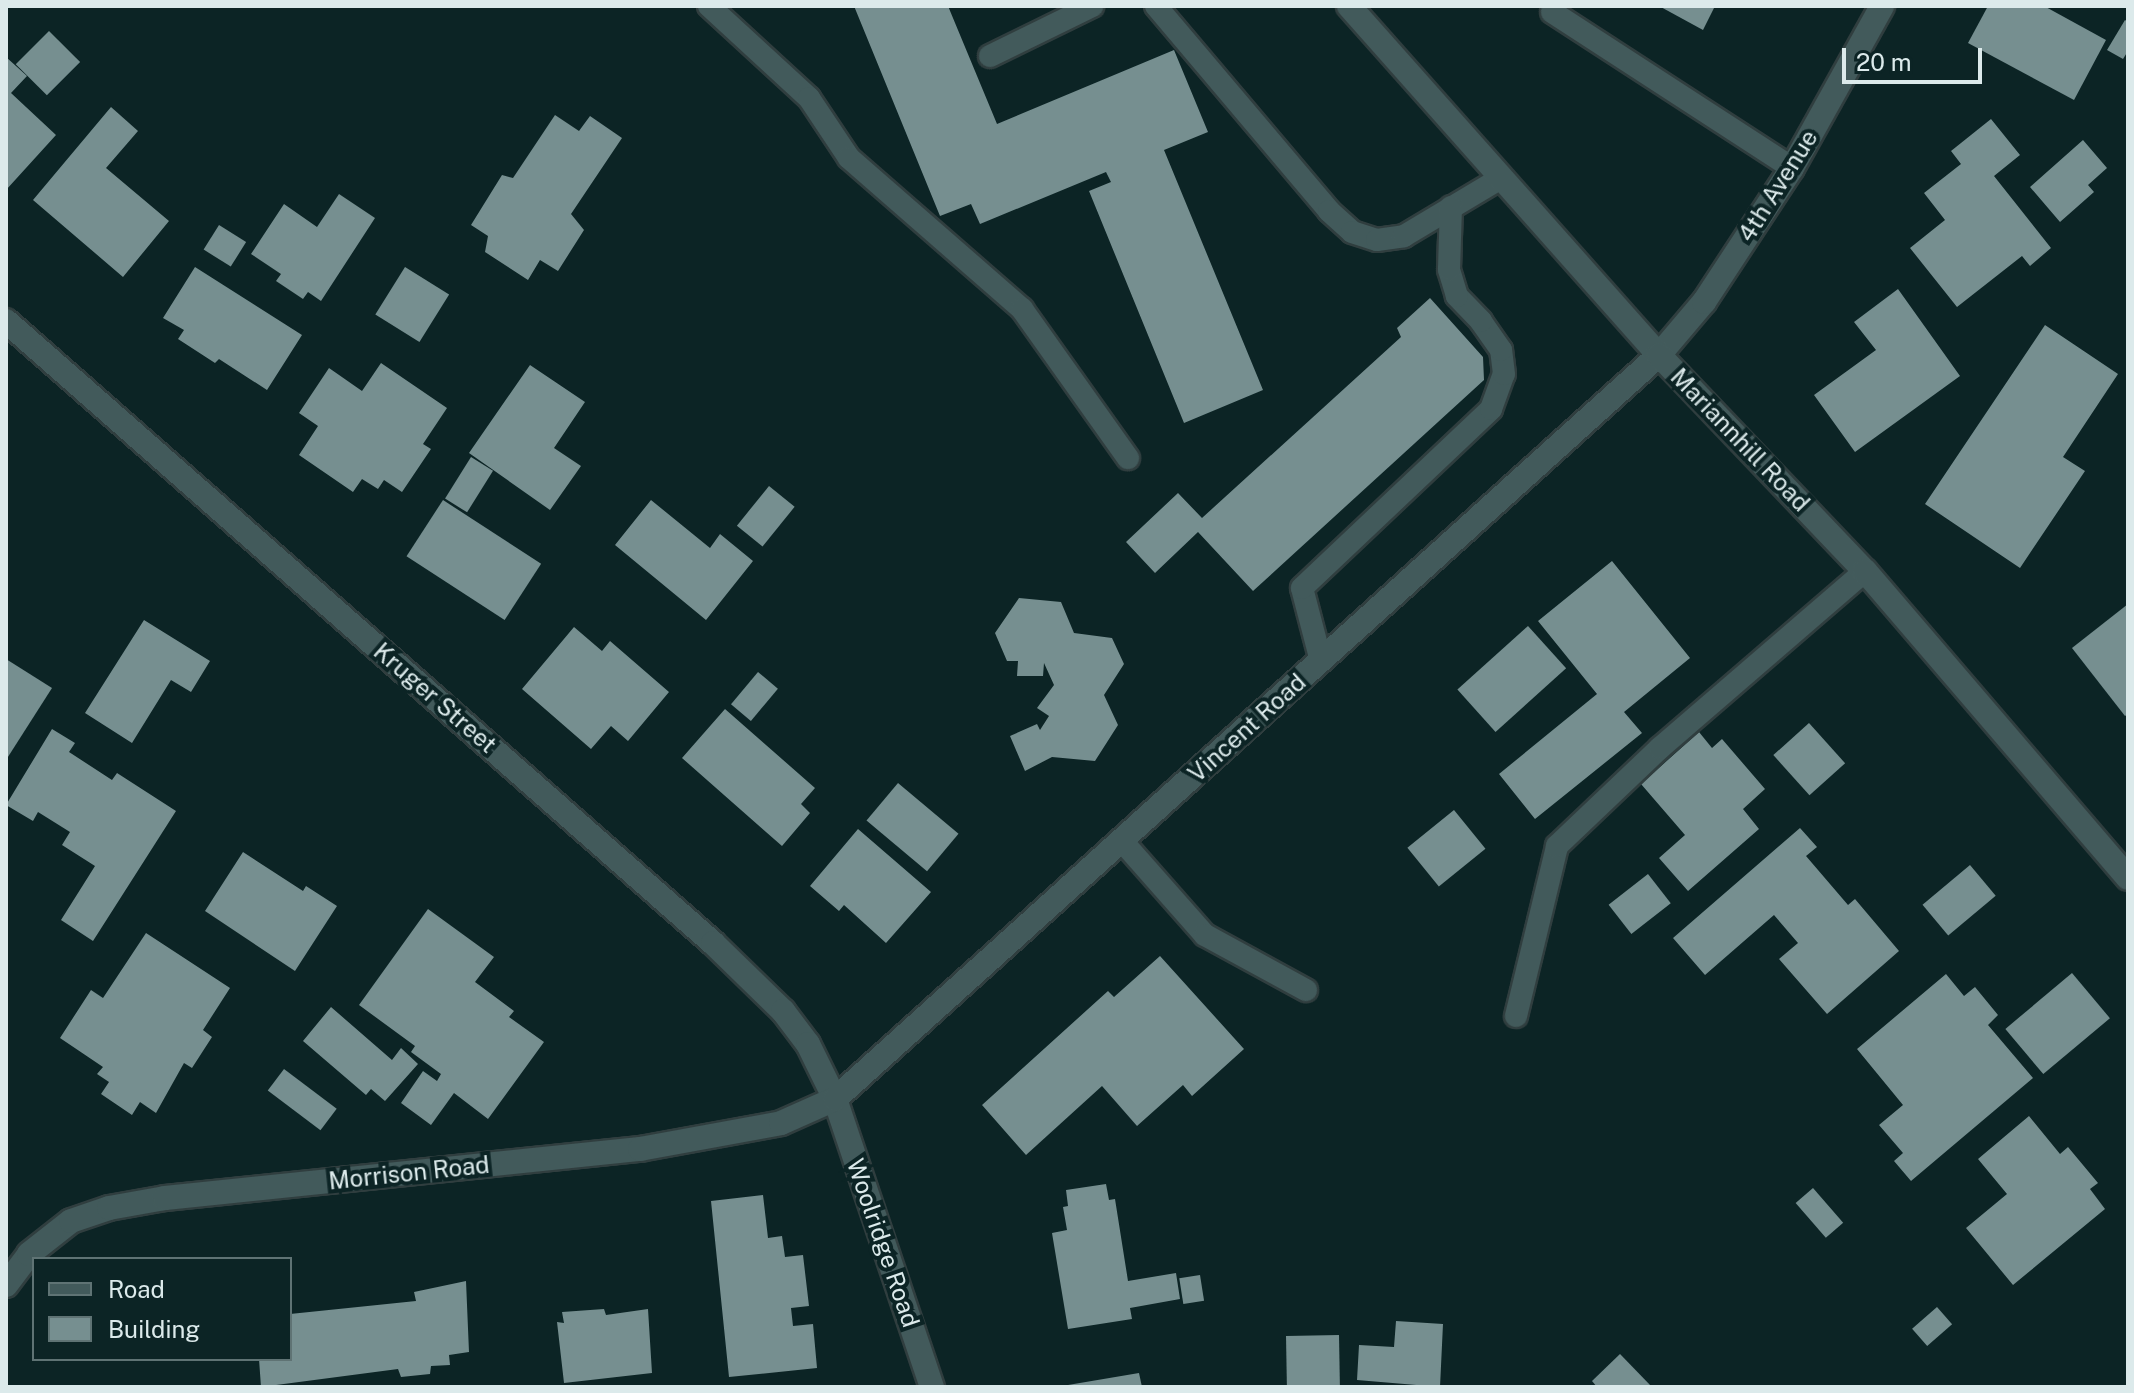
<!DOCTYPE html>
<style>
body{margin:0}
#map{position:relative;width:2134px;height:1393px;overflow:hidden;background:#0c2425;font-family:"Public Sans",sans-serif}
div>[style]{position:absolute}
.building>*{inset:0;background:#768f90;transform-origin:0 0}
.roads{filter:drop-shadow(2px 0 #303e3f) drop-shadow(-2px 0 #303e3f) drop-shadow(0 2px #303e3f) drop-shadow(0 -2px #303e3f)}
.lane>*{height:22px;margin:-11px;padding:0 11px;transform-origin:11px;border-radius:11px;background:#425a5b}
.street>*{height:24px;margin:-12px;padding:0 12px;transform-origin:12px;border-radius:12px;background:#425a5b}
.secondary>*{height:24px;margin:-12px;padding:0 12px;transform-origin:12px;border-radius:12px;background:#425a5b}
span{translate:-50% -50%;white-space:nowrap;text-align:center;line-height:1.15;-webkit-text-stroke:8px #0c2425;paint-order:stroke}
.street-label{font-size:24px;color:#dceaeb}
.frame{position:absolute;inset:0;border:8px solid #dceaeb;pointer-events:none}
.legend{position:absolute;left:32px;top:1257px;width:260px;height:104px;box-sizing:border-box;background:#0c2425;border:2px solid #5f7374;margin:0;padding:10px 14px;list-style:none;font-size:24px;color:#dceaeb}
.legend li{display:flex;align-items:center;gap:16px;height:40px}
.legend b{width:40px;border:2px solid #5f7374}
.scale{position:absolute;left:1842px;top:48px;width:140px;height:36px;box-sizing:border-box;border:4px solid #dceaeb;border-top:0;padding-left:10px;font-size:24px;line-height:28px;white-space:nowrap;color:#dceaeb;-webkit-text-stroke:6px #0c2425;paint-order:stroke}
</style>
<div id="map">
<div class="building">
<div style="clip-path:polygon(854px 6px,948px 6px,997px 124px,1174px 50px,1208px 132px,1164px 150px,1263px 390px,1184px 423px,1089px 191px,1111px 182px,1106px 172px,980px 224px,971px 204px,940px 216px)"></div>
<div style="clip-path:polygon(1659px 6px,1715px 6px,1703px 30px)"></div>
<div style="clip-path:polygon(1988px 6px,2044px 6px,2106px 40px,2074px 100px,1968px 43px)"></div>
<div style="clip-path:polygon(2125px 20px,2128px 22px,2128px 51px,2123px 59px,2107px 50px)"></div>
<div style="left:49px;top:31px;width:44px;height:47px;rotate:45deg"></div>
<div style="clip-path:polygon(6px 57px,27px 76px,11px 93px,56px 135px,6px 190px)"></div>
<div style="clip-path:polygon(111px 107px,138px 131px,106px 168px,169px 221px,123px 277px,33px 200px)"></div>
<div style="clip-path:polygon(555px 115px,579px 131px,590px 116px,622px 138px,571px 214px,584px 230px,558px 271px,540px 260px,528px 280px,485px 252px,488px 236px,471px 225px,502px 175px,513px 178px)"></div>
<div style="clip-path:polygon(1991px 119px,2020px 155px,1994px 176px,2051px 248px,2030px 266px,2022px 256px,1957px 307px,1910px 248px,1945px 220px,1924px 193px,1961px 164px,1951px 151px)"></div>
<div style="clip-path:polygon(2083px 140px,2107px 168px,2088px 185px,2094px 192px,2060px 222px,2030px 187px)"></div>
<div style="clip-path:polygon(339px 194px,375px 218px,321px 301px,308px 292px,303px 299px,276px 281px,281px 274px,251px 254px,284px 204px,317px 227px)"></div>
<div style="left:219px;top:225px;width:32px;height:29px;rotate:32deg"></div>
<div style="clip-path:polygon(195px 267px,302px 335px,267px 390px,219px 359px,215px 363px,178px 339px,184px 330px,163px 318px)"></div>
<div style="left:405px;top:267px;width:52px;height:56px;rotate:32deg"></div>
<div style="clip-path:polygon(1898px 289px,1960px 376px,1855px 452px,1814px 395px,1876px 350px,1854px 322px)"></div>
<div style="clip-path:polygon(1430px 298px,1483px 357px,1484px 380px,1253px 591px,1198px 532px,1155px 573px,1126px 542px,1178px 493px,1202px 518px,1401px 337px,1397px 328px)"></div>
<div style="clip-path:polygon(2045px 325px,2118px 374px,2063px 457px,2085px 471px,2020px 568px,1925px 504px)"></div>
<div style="clip-path:polygon(381px 363px,447px 408px,423px 444px,431px 449px,402px 492px,384px 480px,378px 489px,362px 479px,353px 492px,299px 455px,318px 426px,299px 413px,329px 368px,362px 391px)"></div>
<div style="clip-path:polygon(530px 365px,585px 402px,554px 448px,581px 466px,550px 510px,469px 453px)"></div>
<div style="left:471px;top:457px;width:26px;height:49px;rotate:32deg"></div>
<div style="left:769px;top:486px;width:33px;height:51px;rotate:39deg"></div>
<div style="left:443px;top:500px;width:117px;height:67px;rotate:33deg"></div>
<div style="clip-path:polygon(651px 500px,710px 548px,720px 534px,753px 561px,706px 620px,615px 545px)"></div>
<div style="clip-path:polygon(1612px 561px,1690px 658px,1624px 712px,1642px 733px,1535px 819px,1499px 774px,1597px 694px,1538px 621px)"></div>
<div style="clip-path:polygon(1019px 598px,1061px 602px,1074px 633px,1112px 638px,1124px 664px,1104px 695px,1118px 725px,1095px 761px,1052px 757px,1025px 771px,1010px 736px,1037px 724px,1040px 730px,1049px 716px,1037px 708px,1054px 685px,1044px 663px,1043px 676px,1017px 676px,1018px 661px,1007px 661px,995px 633px)"></div>
<div style="clip-path:polygon(2128px 604px,2128px 714px,2125px 716px,2072px 648px)"></div>
<div style="clip-path:polygon(144px 620px,210px 661px,191px 692px,171px 680px,132px 743px,85px 713px)"></div>
<div style="left:1528px;top:626px;width:57px;height:95px;rotate:48deg"></div>
<div style="clip-path:polygon(574px 627px,602px 651px,610px 641px,669px 692px,628px 741px,611px 726px,591px 749px,522px 689px)"></div>
<div style="clip-path:polygon(6px 659px,52px 688px,6px 760px)"></div>
<div style="left:758px;top:672px;width:26px;height:42px;rotate:40deg"></div>
<div style="clip-path:polygon(725px 709px,815px 788px,801px 804px,810px 813px,782px 846px,682px 758px)"></div>
<div style="left:1809px;top:723px;width:54px;height:48px;rotate:48deg"></div>
<div style="clip-path:polygon(52px 729px,75px 743px,69px 752px,112px 780px,117px 773px,176px 811px,93px 941px,61px 920px,95px 866px,62px 845px,70px 832px,38px 812px,33px 821px,6px 805px)"></div>
<div style="clip-path:polygon(1699px 732px,1712px 748px,1722px 739px,1765px 789px,1743px 809px,1759px 829px,1688px 891px,1659px 858px,1685px 835px,1641px 784px)"></div>
<div style="left:898px;top:783px;width:79px;height:49px;rotate:40deg"></div>
<div style="left:1454px;top:810px;width:50px;height:60px;rotate:51deg"></div>
<div style="clip-path:polygon(1800px 828px,1817px 847px,1806px 856px,1848px 905px,1855px 899px,1899px 951px,1827px 1014px,1779px 959px,1798px 943px,1774px 915px,1705px 975px,1673px 938px)"></div>
<div style="clip-path:polygon(858px 829px,931px 892px,886px 943px,844px 905px,839px 911px,810px 886px)"></div>
<div style="clip-path:polygon(243px 852px,303px 891px,306px 886px,337px 906px,295px 971px,205px 911px)"></div>
<div style="left:1970px;top:865px;width:40px;height:62px;rotate:50deg"></div>
<div style="left:1648px;top:874px;width:37px;height:50px;rotate:52deg"></div>
<div style="clip-path:polygon(428px 909px,494px 957px,475px 982px,514px 1011px,509px 1017px,544px 1042px,488px 1119px,454px 1093px,431px 1125px,401px 1103px,423px 1071px,437px 1081px,441px 1074px,411px 1052px,415px 1046px,359px 1005px)"></div>
<div style="clip-path:polygon(146px 933px,230px 988px,203px 1030px,212px 1037px,192px 1068px,184px 1063px,156px 1113px,140px 1102px,132px 1115px,101px 1094px,109px 1082px,97px 1074px,103px 1067px,60px 1038px,91px 990px,103px 998px)"></div>
<div style="clip-path:polygon(1160px 956px,1244px 1049px,1192px 1096px,1183px 1085px,1137px 1126px,1102px 1086px,1026px 1155px,982px 1105px,1108px 991px,1114px 997px)"></div>
<div style="left:2072px;top:973px;width:59px;height:87px;rotate:50deg"></div>
<div style="clip-path:polygon(1946px 974px,1964px 996px,1975px 987px,1998px 1015px,1988px 1025px,2033px 1078px,1911px 1181px,1894px 1161px,1903px 1153px,1879px 1125px,1903px 1105px,1857px 1049px)"></div>
<div style="clip-path:polygon(331px 1007px,392px 1060px,401px 1048px,418px 1064px,385px 1101px,371px 1089px,366px 1095px,303px 1041px)"></div>
<div style="left:284px;top:1069px;width:66px;height:27px;rotate:37deg"></div>
<div style="clip-path:polygon(2029px 1116px,2060px 1154px,2068px 1147px,2098px 1183px,2090px 1189px,2105px 1209px,2013px 1285px,1966px 1228px,2007px 1194px,1978px 1159px)"></div>
<div style="clip-path:polygon(1106px 1184px,1109px 1200px,1115px 1199px,1128px 1281px,1176px 1273px,1180px 1299px,1130px 1308px,1132px 1319px,1068px 1329px,1052px 1233px,1067px 1230px,1063px 1207px,1068px 1206px,1066px 1190px)"></div>
<div style="left:1813px;top:1188px;width:46px;height:23px;rotate:49deg"></div>
<div style="clip-path:polygon(763px 1195px,768px 1238px,782px 1236px,785px 1257px,803px 1255px,809px 1306px,791px 1308px,793px 1326px,813px 1324px,817px 1368px,729px 1377px,711px 1201px)"></div>
<div style="left:1200px;top:1275px;width:26px;height:21px;rotate:81deg"></div>
<div style="clip-path:polygon(466px 1281px,469px 1352px,449px 1355px,450px 1365px,431px 1366px,430px 1374px,401px 1377px,398px 1369px,261px 1387px,259px 1359px,290px 1359px,290px 1314px,416px 1301px,414px 1292px)"></div>
<div style="left:1937px;top:1307px;width:23px;height:33px;rotate:49deg"></div>
<div style="clip-path:polygon(604px 1309px,606px 1315px,648px 1309px,652px 1373px,564px 1383px,557px 1322px,564px 1323px,562px 1312px)"></div>
<div style="clip-path:polygon(1396px 1321px,1443px 1324px,1440px 1387px,1357px 1380px,1359px 1345px,1394px 1347px)"></div>
<div style="left:1339px;top:1335px;width:52px;height:53px;rotate:89deg"></div>
<div style="clip-path:polygon(1620px 1354px,1652px 1387px,1597px 1387px,1592px 1381px)"></div>
<div style="clip-path:polygon(1139px 1373px,1142px 1387px,1068px 1387px,1068px 1385px)"></div>
</div>
<div class="roads">
<div class="lane">
<div style="left:709px;top:6px;width:136px;rotate:42.6deg"></div>
<div style="left:809px;top:98px;width:72px;rotate:56.3deg"></div>
<div style="left:849px;top:158px;width:230px;rotate:41.1deg"></div>
<div style="left:1022px;top:309px;width:183px;rotate:54.6deg"></div>
<div style="left:1156px;top:6px;width:268px;rotate:49.8deg"></div>
<div style="left:1329px;top:211px;width:31px;rotate:42deg"></div>
<div style="left:1352px;top:232px;width:26px;rotate:18deg"></div>
<div style="left:1377px;top:240px;width:27px;rotate:-8deg"></div>
<div style="left:1404px;top:236px;width:113px;rotate:-30.9deg"></div>
<div style="left:1552px;top:12px;width:286px;rotate:33deg"></div>
<div style="left:990px;top:56px;width:114px;rotate:-26.1deg"></div>
<div style="left:1321px;top:661px;width:75px;rotate:-104.6deg"></div>
<div style="left:1302px;top:588px;width:260px;rotate:-43.4deg"></div>
<div style="left:1491px;top:409px;width:37px;rotate:-70deg"></div>
<div style="left:1504px;top:374px;width:24px;rotate:-97deg"></div>
<div style="left:1501px;top:350px;width:35px;rotate:-125deg"></div>
<div style="left:1481px;top:321px;width:35px;rotate:-134deg"></div>
<div style="left:1457px;top:296px;width:28px;rotate:-107deg"></div>
<div style="left:1449px;top:269px;width:62px;rotate:-88.2deg"></div>
<div style="left:1122px;top:841px;width:125px;rotate:48.6deg"></div>
<div style="left:1205px;top:935px;width:115px;rotate:28.6deg"></div>
<div style="left:1516px;top:1016px;width:175px;rotate:-76.4deg"></div>
<div style="left:1557px;top:846px;width:142px;rotate:-43.6deg"></div>
<div style="left:1660px;top:748px;width:271px;rotate:-40.8deg"></div>
</div>
<div class="street">
<div style="left:6px;top:321px;width:942px;rotate:41.34deg"></div>
<div style="left:713px;top:943px;width:98px;rotate:44.2deg"></div>
<div style="left:783px;top:1011px;width:41px;rotate:52.9deg"></div>
<div style="left:808px;top:1044px;width:61px;rotate:63.9deg"></div>
<div style="left:835px;top:1099px;width:304px;rotate:71.4deg"></div>
<div style="left:6px;top:1285px;width:39px;rotate:-53deg"></div>
<div style="left:29px;top:1254px;width:53px;rotate:-38.2deg"></div>
<div style="left:71px;top:1221px;width:40px;rotate:-18.9deg"></div>
<div style="left:109px;top:1208px;width:57px;rotate:-10.1deg"></div>
<div style="left:165px;top:1198px;width:478px;rotate:-5.9deg"></div>
<div style="left:640px;top:1149px;width:143px;rotate:-10.4deg"></div>
<div style="left:781px;top:1123px;width:59px;rotate:-24deg"></div>
<div style="left:835px;top:1099px;width:1110px;rotate:-42.08deg"></div>
<div style="left:1659px;top:355px;width:70px;rotate:-49.7deg"></div>
<div style="left:1704px;top:302px;width:160px;rotate:-56.7deg"></div>
<div style="left:1792px;top:168px;width:185px;rotate:-60.9deg"></div>
</div>
<div class="secondary">
<div style="left:1349px;top:6px;width:467px;rotate:48.4deg"></div>
<div style="left:1659px;top:355px;width:298px;rotate:46.4deg"></div>
<div style="left:1865px;top:571px;width:404px;rotate:49.4deg"></div>
</div>
</div>
<div class="street-label">
<span style="left:1778px;top:186px;rotate:-58deg">4th Avenue</span>
<span style="left:1740px;top:440px;rotate:46deg">Mariannhill Road</span>
<span style="left:435px;top:698px;rotate:41deg">Kruger Street</span>
<span style="left:1247px;top:728px;rotate:-42deg">Vincent Road</span>
<span style="left:409px;top:1173px;rotate:-6deg">Morrison Road</span>
<span style="left:883px;top:1243px;rotate:71deg">Woolridge Road</span>
</div>
<div class="frame"></div>
<ul class="legend">
<li><b style="height:10px;background:#425a5b"></b>Road</li>
<li><b style="height:22px;background:#768f90"></b>Building</li>
</ul>
<div class="scale">20 m</div>
</div>
